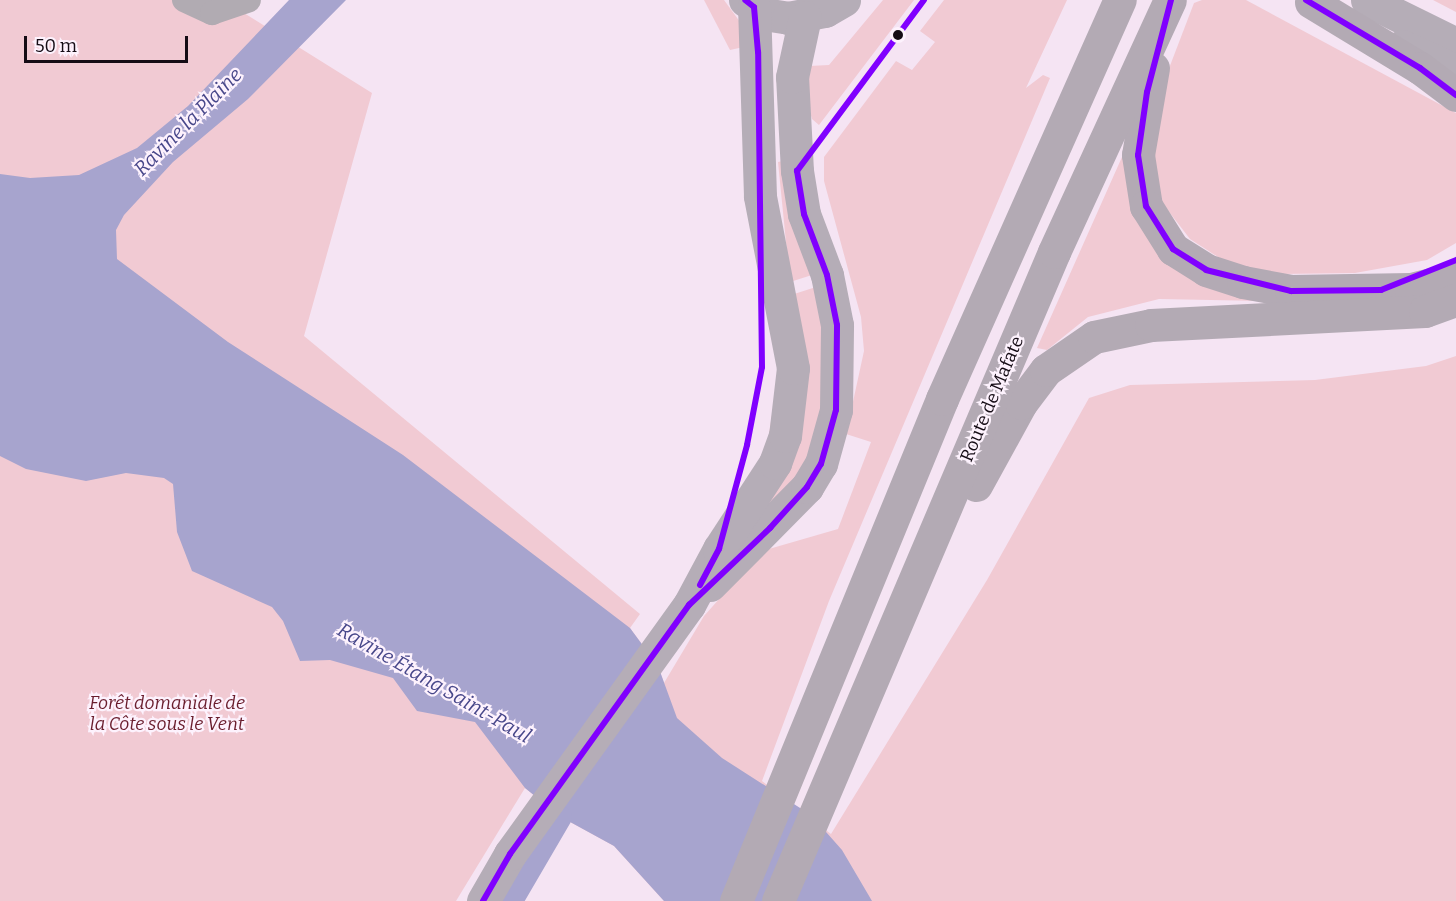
<!DOCTYPE html>
<meta charset="utf-8">
<style>
body{margin:0}
#map{position:relative;width:1456px;height:901px;overflow:hidden;background:#f5e4f3;font-family:Bitter,serif}
div>[style]{position:absolute}
.green>*{inset:0;background:#f1cad3}
.water>*{inset:0;background:#a7a4ce}
.canal>*{height:22px;margin:-11px;padding:0 11px;transform-origin:11px;border-radius:11px;background:#a7a4ce}
.minor>*{height:24px;margin:-12px;padding:0 12px;transform-origin:12px;border-radius:12px;background:#b1abb2}
.primary>*{height:33px;margin:-16.5px;padding:0 16.5px;transform-origin:16.5px;border-radius:16.5px;background:#b5adb7}
.trunk>*{height:33px;margin:-16.5px;padding:0 16.5px;transform-origin:16.5px;border-radius:16.5px;background:#b3aab4}
.bus-1>*{height:6px;margin:-3px;padding:0 3px;transform-origin:3px;border-radius:3px;background:#8000ff}
.dots>*{width:16px;height:16px;translate:-50% -50%;box-sizing:border-box;border:3px solid #fdf2fd;border-radius:50%}
span{translate:-50% -50%;white-space:nowrap;text-align:center;line-height:1.15;-webkit-text-stroke:4.5px #fdf2fd;paint-order:stroke}
.street-label{font-size:18px;color:#150c15}
.park-label{font-size:18px;color:#6a1d2d;font-style:italic}
.water-label{font-size:20px;color:#48478a;font-style:italic}
.scale{position:absolute;left:24px;top:36px;width:164px;height:27px;box-sizing:border-box;border:3px solid #150c15;border-top:0;padding-left:8px;font-size:18px;line-height:21px;white-space:nowrap;color:#150c15;-webkit-text-stroke:4px #fdf2fd;paint-order:stroke}
</style>
<div id="map">
<div class="green">
<div style="clip-path:polygon(0 0,223px 0,372px 93px,304px 336px,640px 614px,630px 628px,658px 666px,664px 683px,704px 616px,762px 551px,838px 529px,871px 442px,846px 434px,864px 351px,861px 317px,824px 181px,824px 157px,896px 61px,912px 70px,935px 42px,920px 31px,944px 0,1067px 0,1026px 88px,1043px 75px,1050px 78px,829px 601px,762px 781px,831px 834px,987px 580px,1089px 398px,1130px 385px,1315px 380px,1426px 366px,1456px 356px,1456px 901px,664px 901px,614px 846px,561px 817px,525px 788px,456px 901px,0 901px)"></div>
<div style="clip-path:polygon(704px 0,724px 0,743px 26px,748px 46px,730px 50px)"></div>
<div style="clip-path:polygon(883px 0,914px 0,819px 125px,812px 119px,807px 101px,809px 66px,829px 65px)"></div>
<div style="clip-path:polygon(1202px 0,1246px 0,1456px 113px,1456px 243px,1427px 260px,1355px 273px,1280px 274px,1232px 266px,1190px 239px,1163px 204px,1151px 164px,1150px 118px,1194px 3px)"></div>
<div style="clip-path:polygon(1433px 0,1456px 0,1456px 12px)"></div>
<div style="clip-path:polygon(1122px 157px,1134px 201px,1263px 301px,1159px 299px,1088px 317px,1047px 350px,1037px 348px)"></div>
<div style="clip-path:polygon(783px 161px,812px 275px,790px 282px,778px 162px)"></div>
<div style="clip-path:polygon(816px 287px,827px 326px,820px 450px,769px 514px,758px 503px,791px 295px)"></div>
</div>
<div class="water">
<div style="clip-path:polygon(289px 0,346px 0,248px 99px,173px 162px,124px 215px,116px 230px,117px 259px,228px 342px,403px 455px,630px 628px,658px 666px,677px 718px,722px 758px,811px 815px,842px 850px,872px 901px,664px 901px,614px 846px,561px 817px,525px 788px,475px 722px,417px 711px,393px 678px,330px 660px,300px 661px,283px 621px,272px 607px,192px 571px,177px 532px,173px 484px,164px 478px,126px 473px,86px 481px,26px 469px,0 456px,0 174px,30px 178px,79px 175px,137px 148px,188px 106px)"></div>
</div>
<div class="canal">
<div style="left:512px;top:901px;width:97px;rotate:-59.7deg"></div>
</div>
<div class="minor">
<div style="left:184px;top:0;width:31px;rotate:25deg"></div>
<div style="left:212px;top:13px;width:39px;rotate:-19deg"></div>
</div>
<div class="primary">
<div style="left:745px;top:0;width:29px;rotate:31deg"></div>
<div style="left:770px;top:15px;width:18px;rotate:9deg"></div>
<div style="left:788px;top:18px;width:38px;rotate:-11deg"></div>
<div style="left:825px;top:11px;width:22px;rotate:-30deg"></div>
<div style="left:1367px;top:0;width:99px;rotate:26.3deg"></div>
<div style="left:1402px;top:46px;width:60px;rotate:24.8deg"></div>
<div style="left:710px;top:585px;width:138px;rotate:-45.3deg"></div>
<div style="left:807px;top:487px;width:27px;rotate:-59deg"></div>
<div style="left:821px;top:464px;width:56px;rotate:-74.5deg"></div>
<div style="left:836px;top:410px;width:85px;rotate:-89.3deg"></div>
<div style="left:837px;top:325px;width:51px;rotate:-101.3deg"></div>
<div style="left:827px;top:275px;width:65px;rotate:-110.7deg"></div>
<div style="left:804px;top:214px;width:44px;rotate:-99.2deg"></div>
<div style="left:797px;top:171px;width:94px;rotate:-93deg"></div>
<div style="left:792px;top:77px;width:61px;rotate:-77.8deg"></div>
<div style="left:483px;top:901px;width:54px;rotate:-60.1deg"></div>
<div style="left:510px;top:854px;width:307px;rotate:-54.3deg"></div>
<div style="left:689px;top:605px;width:64px;rotate:-61.8deg"></div>
<div style="left:719px;top:549px;width:103px;rotate:-56.9deg"></div>
<div style="left:775px;top:463px;width:29px;rotate:-70deg"></div>
<div style="left:785px;top:436px;width:68px;rotate:-83.3deg"></div>
<div style="left:793px;top:368px;width:175px;rotate:-100.9deg"></div>
<div style="left:760px;top:196px;width:189px;rotate:-91.8deg"></div>
</div>
<div class="trunk">
<div style="left:1311px;top:2px;width:127px;rotate:31.2deg"></div>
<div style="left:1420px;top:68px;width:45px;rotate:36.9deg"></div>
<div style="left:1153px;top:68px;width:88px;rotate:99.8deg"></div>
<div style="left:1138px;top:155px;width:52px;rotate:81.1deg"></div>
<div style="left:1146px;top:206px;width:51px;rotate:57.9deg"></div>
<div style="left:1173px;top:249px;width:39px;rotate:32deg"></div>
<div style="left:1206px;top:270px;width:39px;rotate:18deg"></div>
<div style="left:1243px;top:282px;width:49px;rotate:10.6deg"></div>
<div style="left:1291px;top:291px;width:120px;rotate:-1deg"></div>
<div style="left:1411px;top:289px;width:46px;rotate:-13.7deg"></div>
<div style="left:976px;top:485px;width:94px;rotate:-61.2deg"></div>
<div style="left:1021px;top:403px;width:41px;rotate:-52.9deg"></div>
<div style="left:1046px;top:370px;width:58px;rotate:-34.5deg"></div>
<div style="left:1094px;top:337px;width:58px;rotate:-11.9deg"></div>
<div style="left:1151px;top:325px;width:274px;rotate:-2.9deg"></div>
<div style="left:1425px;top:311px;width:33px;rotate:-20deg"></div>
<div style="left:736px;top:901px;width:543px;rotate:-67.69deg"></div>
<div style="left:942px;top:399px;width:437px;rotate:-66deg"></div>
<div style="left:778px;top:901px;width:705px;rotate:-66.96deg"></div>
<div style="left:1054px;top:252px;width:277px;rotate:-65.3deg"></div>
</div>
<div class="bus-1">
<div style="left:1171px;top:0;width:95px;rotate:104.6deg"></div>
<div style="left:1147px;top:92px;width:64px;rotate:98.1deg"></div>
<div style="left:1138px;top:155px;width:52px;rotate:81.1deg"></div>
<div style="left:1146px;top:206px;width:51px;rotate:57.9deg"></div>
<div style="left:1173px;top:249px;width:39px;rotate:32deg"></div>
<div style="left:1206px;top:270px;width:88px;rotate:13.9deg"></div>
<div style="left:1291px;top:291px;width:90px;rotate:-0.6deg"></div>
<div style="left:1381px;top:290px;width:81px;rotate:-21.8deg"></div>
<div style="left:1306px;top:0;width:133px;rotate:30.8deg"></div>
<div style="left:1420px;top:68px;width:45px;rotate:36.9deg"></div>
<div style="left:700px;top:585px;width:41px;rotate:-62.2deg"></div>
<div style="left:719px;top:549px;width:108px;rotate:-74.9deg"></div>
<div style="left:747px;top:445px;width:79px;rotate:-79.1deg"></div>
<div style="left:762px;top:367px;width:315px;rotate:-90.7deg"></div>
<div style="left:758px;top:52px;width:45px;rotate:-95.1deg"></div>
<div style="left:754px;top:7px;width:11px;rotate:-142deg"></div>
<div style="left:483px;top:901px;width:54px;rotate:-60.1deg"></div>
<div style="left:510px;top:854px;width:307px;rotate:-54.3deg"></div>
<div style="left:689px;top:605px;width:112px;rotate:-43.5deg"></div>
<div style="left:770px;top:528px;width:55px;rotate:-47.9deg"></div>
<div style="left:807px;top:487px;width:27px;rotate:-59deg"></div>
<div style="left:821px;top:464px;width:56px;rotate:-74.5deg"></div>
<div style="left:836px;top:410px;width:85px;rotate:-89.3deg"></div>
<div style="left:837px;top:325px;width:51px;rotate:-101.3deg"></div>
<div style="left:827px;top:275px;width:65px;rotate:-110.7deg"></div>
<div style="left:804px;top:214px;width:44px;rotate:-99.2deg"></div>
<div style="left:797px;top:171px;width:213px;rotate:-53.4deg"></div>
</div>
<div class="dots">
<div style="left:898px;top:35px;background:#150c15"></div>
</div>
<div class="street-label">
<span style="left:992px;top:399px;rotate:-67deg">Route de Mafate</span>
</div>
<div class="park-label">
<span style="left:167px;top:714px">Forêt domaniale de<br>la Côte sous le Vent</span>
</div>
<div class="water-label">
<span style="left:188px;top:122px;rotate:-45deg">Ravine la Plaine</span>
<span style="left:434px;top:683px;rotate:30deg">Ravine Étang Saint-Paul</span>
</div>
<div class="scale">50 m</div>
</div>
